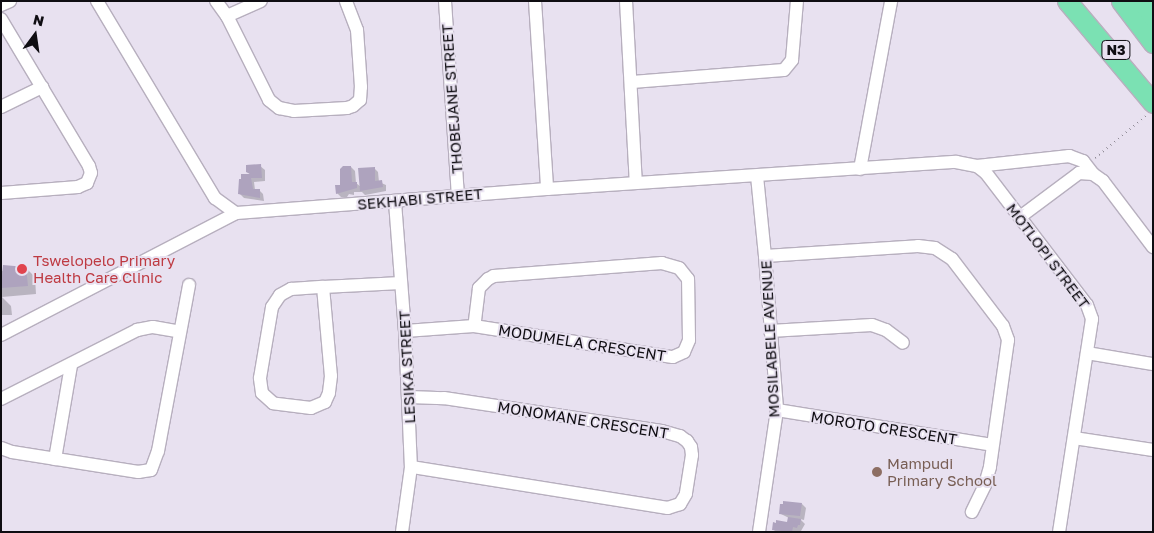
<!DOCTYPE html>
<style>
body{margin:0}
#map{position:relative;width:1154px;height:533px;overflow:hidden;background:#e8e1f0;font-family:"Golos Text",sans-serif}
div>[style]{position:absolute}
.shadow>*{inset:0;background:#0003}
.building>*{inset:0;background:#aea3be}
.path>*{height:2px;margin-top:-1px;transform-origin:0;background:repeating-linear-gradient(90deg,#8f8a95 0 1px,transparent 0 5px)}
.roads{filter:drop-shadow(1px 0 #b7afbe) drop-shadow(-1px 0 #b7afbe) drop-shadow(0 1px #b7afbe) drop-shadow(0 -1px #b7afbe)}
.minor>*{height:12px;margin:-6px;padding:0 6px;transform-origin:6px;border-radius:6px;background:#fff}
.highway>*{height:19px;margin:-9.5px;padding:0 9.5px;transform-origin:9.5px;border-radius:9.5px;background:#7be1b3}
.dots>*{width:14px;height:14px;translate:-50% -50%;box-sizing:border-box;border:2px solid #e8e1f0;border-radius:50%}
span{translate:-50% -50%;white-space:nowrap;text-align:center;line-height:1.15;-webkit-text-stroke:4px #e8e1f0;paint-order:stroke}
.shield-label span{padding:1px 4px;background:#e8e1f0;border:1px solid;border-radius:4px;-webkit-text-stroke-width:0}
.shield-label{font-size:14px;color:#0f0d12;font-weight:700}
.street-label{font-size:15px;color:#0f0d12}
.health-label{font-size:15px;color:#be3a42}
.left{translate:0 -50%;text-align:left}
.education-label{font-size:15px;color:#785e54}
.frame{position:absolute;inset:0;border:2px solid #0f0d12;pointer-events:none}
.north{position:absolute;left:10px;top:10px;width:50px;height:50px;-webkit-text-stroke:4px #e8e1f0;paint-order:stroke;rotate:14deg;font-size:14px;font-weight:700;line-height:20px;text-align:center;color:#0f0d12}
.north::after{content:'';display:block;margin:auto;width:18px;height:22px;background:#0f0d12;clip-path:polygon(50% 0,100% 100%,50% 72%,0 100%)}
</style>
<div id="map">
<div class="shadow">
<div style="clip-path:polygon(260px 166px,265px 170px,265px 181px,254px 182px,255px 190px,259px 190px,263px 194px,264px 201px,244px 198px,240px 194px,251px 175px,248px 172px)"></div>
<div style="clip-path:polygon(351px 167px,355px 171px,356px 183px,361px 187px,374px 168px,378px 172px,379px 182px,386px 185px,386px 191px,365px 195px,362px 192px,354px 192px,354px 195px,349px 194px,347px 197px,341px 197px,337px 193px)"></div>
<div style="clip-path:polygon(26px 268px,35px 277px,36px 294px,2px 297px,11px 306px,12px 315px,1px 315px,1px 271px)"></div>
<div style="clip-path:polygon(802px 504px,806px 508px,804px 520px,800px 519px,805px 524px,801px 531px,776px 532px,773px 529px,788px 524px,789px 518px,781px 514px)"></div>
</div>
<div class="building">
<div style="clip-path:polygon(261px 164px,262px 178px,251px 178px,253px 189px,260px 189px,260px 198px,238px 194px,239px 179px,241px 179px,241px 174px,250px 174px,246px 172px,246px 165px)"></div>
<div style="clip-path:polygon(343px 166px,351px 166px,352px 182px,357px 182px,357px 188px,336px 194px,335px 185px,340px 185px,340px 169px)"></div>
<div style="clip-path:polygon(375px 167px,375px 181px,382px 180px,383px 187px,360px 191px,358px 168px)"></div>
<div style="clip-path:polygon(3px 265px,26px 267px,28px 286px,1px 288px)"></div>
<div style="clip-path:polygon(783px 501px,802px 503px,800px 516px,779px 514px,780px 504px,783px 504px)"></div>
<div style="clip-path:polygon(788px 517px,801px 519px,800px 525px,798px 525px,797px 528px,793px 527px,792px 532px,772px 530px,773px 522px,776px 523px,776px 520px,787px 522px)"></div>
</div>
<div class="path">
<div style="left:1095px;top:158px;width:67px;rotate:-39.6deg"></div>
</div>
<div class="roads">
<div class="minor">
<div style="left:97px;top:1px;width:230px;rotate:59.1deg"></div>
<div style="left:215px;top:198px;width:26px;rotate:36deg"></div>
<div style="left:236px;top:213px;width:312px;rotate:-4.4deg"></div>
<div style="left:547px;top:189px;width:410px;rotate:-3.8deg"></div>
<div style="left:956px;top:162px;width:21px;rotate:11deg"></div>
<div style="left:977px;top:166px;width:11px;rotate:38deg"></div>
<div style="left:986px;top:173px;width:166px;rotate:52.6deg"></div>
<div style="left:1087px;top:305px;width:15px;rotate:70deg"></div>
<div style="left:1092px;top:319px;width:216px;rotate:98.8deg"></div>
<div style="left:216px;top:1px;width:19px;rotate:54deg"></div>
<div style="left:227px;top:16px;width:94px;rotate:63.4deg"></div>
<div style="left:269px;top:100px;width:13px;rotate:39deg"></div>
<div style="left:279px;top:108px;width:15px;rotate:11deg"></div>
<div style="left:294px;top:111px;width:53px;rotate:-3.2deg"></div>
<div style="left:347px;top:108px;width:6px;rotate:-18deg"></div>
<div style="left:353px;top:106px;width:9px;rotate:-41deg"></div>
<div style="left:360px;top:100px;width:13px;rotate:-86deg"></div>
<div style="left:361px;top:87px;width:57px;rotate:-94deg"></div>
<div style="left:357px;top:30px;width:31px;rotate:-111deg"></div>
<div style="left:445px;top:1px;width:195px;rotate:86.2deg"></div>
<div style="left:535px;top:1px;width:188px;rotate:86.3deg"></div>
<div style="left:626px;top:1px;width:182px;rotate:86.9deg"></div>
<div style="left:1px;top:5px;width:10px;rotate:-24deg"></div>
<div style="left:227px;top:16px;width:37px;rotate:-24deg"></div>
<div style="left:1px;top:19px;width:171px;rotate:59.1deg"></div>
<div style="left:89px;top:166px;width:7px;rotate:74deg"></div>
<div style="left:91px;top:173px;width:11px;rotate:112deg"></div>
<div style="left:87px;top:183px;width:10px;rotate:156deg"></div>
<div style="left:78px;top:187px;width:77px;rotate:175.5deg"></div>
<div style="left:632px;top:82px;width:152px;rotate:-4.5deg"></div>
<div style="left:784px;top:70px;width:13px;rotate:-51deg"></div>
<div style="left:792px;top:60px;width:59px;rotate:-85.2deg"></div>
<div style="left:1px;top:107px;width:46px;rotate:-26deg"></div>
<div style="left:977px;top:166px;width:93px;rotate:-6.2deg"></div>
<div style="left:1069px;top:156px;width:15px;rotate:20deg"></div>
<div style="left:1083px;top:161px;width:16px;rotate:52deg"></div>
<div style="left:860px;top:169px;width:171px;rotate:-79.5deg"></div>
<div style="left:757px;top:176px;width:80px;rotate:84.3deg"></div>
<div style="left:765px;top:256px;width:154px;rotate:85.5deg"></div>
<div style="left:777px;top:410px;width:123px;rotate:98.4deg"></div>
<div style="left:395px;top:202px;width:129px;rotate:85.6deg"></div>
<div style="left:405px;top:331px;width:136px;rotate:87.5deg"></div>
<div style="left:411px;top:467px;width:66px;rotate:97.9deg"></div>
<div style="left:1020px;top:217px;width:74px;rotate:-36.7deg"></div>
<div style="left:1079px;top:173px;width:14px;rotate:4deg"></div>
<div style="left:1093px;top:174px;width:12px;rotate:35deg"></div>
<div style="left:1103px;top:181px;width:83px;rotate:52.9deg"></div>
<div style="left:765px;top:256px;width:153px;rotate:-3.7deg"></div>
<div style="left:918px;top:246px;width:17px;rotate:7deg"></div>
<div style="left:935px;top:248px;width:20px;rotate:33deg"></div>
<div style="left:952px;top:259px;width:84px;rotate:52.7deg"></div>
<div style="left:1003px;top:326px;width:15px;rotate:70deg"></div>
<div style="left:1008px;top:340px;width:128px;rotate:98.1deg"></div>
<div style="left:990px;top:467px;width:19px;rotate:106deg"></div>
<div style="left:985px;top:485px;width:30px;rotate:116deg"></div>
<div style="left:323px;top:287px;width:89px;rotate:84.9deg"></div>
<div style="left:331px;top:376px;width:17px;rotate:97deg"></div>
<div style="left:329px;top:393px;width:10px;rotate:114deg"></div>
<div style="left:325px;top:402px;width:15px;rotate:157deg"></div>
<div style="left:311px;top:408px;width:38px;rotate:-173deg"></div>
<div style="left:273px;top:403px;width:15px;rotate:-138deg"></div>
<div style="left:262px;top:393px;width:15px;rotate:-98deg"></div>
<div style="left:260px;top:378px;width:72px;rotate:-80.4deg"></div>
<div style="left:272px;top:307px;width:14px;rotate:-56deg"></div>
<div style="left:280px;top:295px;width:13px;rotate:-29deg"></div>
<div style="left:291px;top:289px;width:32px;rotate:-4deg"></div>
<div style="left:323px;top:287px;width:78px;rotate:-2.9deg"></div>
<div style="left:405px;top:331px;width:69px;rotate:-4.1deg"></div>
<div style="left:474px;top:326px;width:201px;rotate:8.9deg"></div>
<div style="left:673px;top:357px;width:12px;rotate:-24deg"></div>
<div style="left:684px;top:352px;width:13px;rotate:-67deg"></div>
<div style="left:689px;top:340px;width:61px;rotate:-90.9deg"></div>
<div style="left:688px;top:279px;width:14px;rotate:-129deg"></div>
<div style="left:679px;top:268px;width:18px;rotate:-164deg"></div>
<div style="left:662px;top:263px;width:169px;rotate:175.6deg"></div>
<div style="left:494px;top:276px;width:7px;rotate:153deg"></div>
<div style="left:488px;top:279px;width:13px;rotate:135deg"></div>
<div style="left:479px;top:288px;width:38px;rotate:97deg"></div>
<div style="left:770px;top:331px;width:102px;rotate:-3.4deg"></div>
<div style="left:872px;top:325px;width:15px;rotate:20deg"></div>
<div style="left:886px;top:330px;width:21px;rotate:37deg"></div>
<div style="left:1px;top:335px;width:265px;rotate:-27.4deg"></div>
<div style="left:1087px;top:353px;width:67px;rotate:9.5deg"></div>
<div style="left:409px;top:397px;width:35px;rotate:2deg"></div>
<div style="left:444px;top:398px;width:220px;rotate:8.6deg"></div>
<div style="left:662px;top:431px;width:19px;rotate:16deg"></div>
<div style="left:680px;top:436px;width:9px;rotate:36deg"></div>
<div style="left:687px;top:441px;width:7px;rotate:56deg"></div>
<div style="left:691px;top:447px;width:8px;rotate:83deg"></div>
<div style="left:692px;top:455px;width:39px;rotate:99deg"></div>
<div style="left:686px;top:494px;width:12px;rotate:121deg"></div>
<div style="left:680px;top:504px;width:13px;rotate:162deg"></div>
<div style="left:668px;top:508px;width:260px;rotate:-170.9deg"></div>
<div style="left:1px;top:399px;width:153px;rotate:-26.9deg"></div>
<div style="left:137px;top:330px;width:16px;rotate:-11deg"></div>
<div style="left:153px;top:327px;width:27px;rotate:10deg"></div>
<div style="left:777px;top:410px;width:218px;rotate:9.2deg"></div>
<div style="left:1074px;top:438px;width:80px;rotate:8.6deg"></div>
<div style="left:1px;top:448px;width:12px;rotate:20deg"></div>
<div style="left:12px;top:452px;width:128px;rotate:9deg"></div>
<div style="left:138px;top:472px;width:13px;rotate:-9deg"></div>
<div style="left:151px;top:470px;width:20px;rotate:-70deg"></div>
<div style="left:158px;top:451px;width:169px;rotate:-79.4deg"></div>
<div style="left:55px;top:459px;width:95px;rotate:-80.3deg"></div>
</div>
<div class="highway">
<div style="left:1067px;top:1px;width:133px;rotate:49.9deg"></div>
<div style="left:1121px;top:1px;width:53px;rotate:52.7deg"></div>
<div style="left:1142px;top:1px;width:19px;rotate:55deg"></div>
</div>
</div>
<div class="dots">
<div style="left:22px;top:269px;background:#e0444e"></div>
<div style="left:877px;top:472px;background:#8d6e63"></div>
</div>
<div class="shield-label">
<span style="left:1116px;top:50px">N3</span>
</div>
<div class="street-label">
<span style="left:452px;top:99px;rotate:-94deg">THOBEJANE STREET</span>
<span style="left:420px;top:199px;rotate:-5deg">SEKHABI STREET</span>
<span style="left:1048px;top:256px;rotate:53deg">MOTLOPI STREET</span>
<span style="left:770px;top:339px;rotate:-93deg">MOSILABELE AVENUE</span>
<span style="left:582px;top:343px;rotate:9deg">MODUMELA CRESCENT</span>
<span style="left:407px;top:367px;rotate:-93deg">LESIKA STREET</span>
<span style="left:583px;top:420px;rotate:9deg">MONOMANE CRESCENT</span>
<span style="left:884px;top:428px;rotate:9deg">MOROTO CRESCENT</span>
</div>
<div class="health-label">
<span class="left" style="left:33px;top:269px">Tswelopelo Primary<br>Health Care Clinic</span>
</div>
<div class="education-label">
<span class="left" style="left:887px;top:472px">Mampudi<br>Primary School</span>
</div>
<div class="frame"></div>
<div class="north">N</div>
</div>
